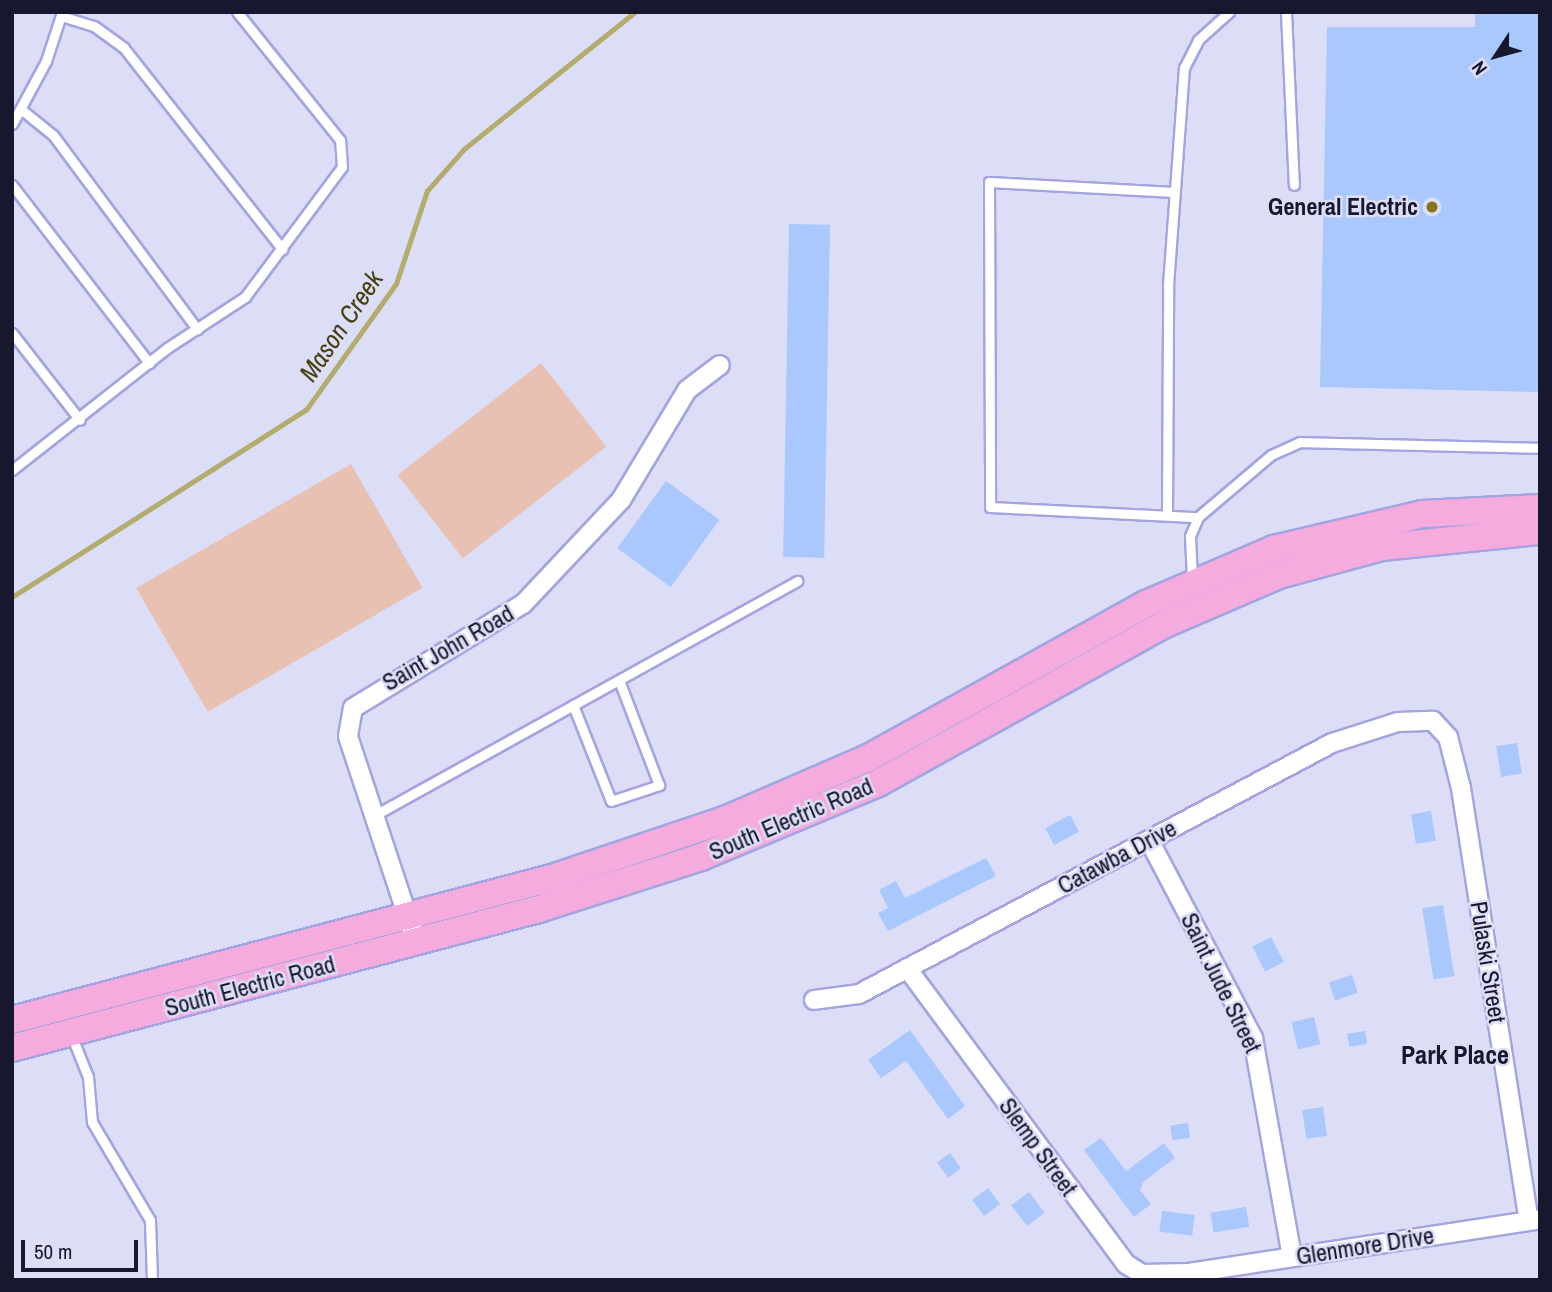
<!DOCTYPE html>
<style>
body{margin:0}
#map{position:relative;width:1552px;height:1292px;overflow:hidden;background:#dbdef6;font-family:"Archivo Narrow",sans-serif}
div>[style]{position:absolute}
.green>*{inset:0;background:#e9c1b2;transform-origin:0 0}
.stream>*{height:4.5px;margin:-2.25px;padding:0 2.25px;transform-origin:2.25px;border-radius:2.25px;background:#b4ac6e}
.building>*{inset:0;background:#aac8fe;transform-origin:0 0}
.roads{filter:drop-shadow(2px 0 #a2a5df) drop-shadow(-2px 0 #a2a5df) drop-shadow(0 2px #a2a5df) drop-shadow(0 -2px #a2a5df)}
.service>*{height:9px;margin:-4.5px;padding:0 4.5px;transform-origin:4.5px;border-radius:4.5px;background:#fff}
.minor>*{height:18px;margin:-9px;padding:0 9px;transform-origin:9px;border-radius:9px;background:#fff}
.primary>*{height:26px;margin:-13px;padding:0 13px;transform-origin:13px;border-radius:13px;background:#f5abdd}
.dots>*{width:19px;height:19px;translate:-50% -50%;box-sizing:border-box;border:4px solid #dbdef6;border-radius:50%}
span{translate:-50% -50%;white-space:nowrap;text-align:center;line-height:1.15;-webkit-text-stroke:5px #dbdef6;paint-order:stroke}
.poi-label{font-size:24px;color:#17172d;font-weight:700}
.right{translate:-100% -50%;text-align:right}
.street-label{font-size:24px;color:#17172d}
.water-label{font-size:26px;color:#46400f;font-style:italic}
.neighbourhood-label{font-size:26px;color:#17172d;font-weight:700}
.frame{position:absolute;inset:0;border:14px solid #17172d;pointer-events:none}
.north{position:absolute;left:1461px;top:21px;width:70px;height:70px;-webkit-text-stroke:5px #dbdef6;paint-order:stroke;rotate:234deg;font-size:19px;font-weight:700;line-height:28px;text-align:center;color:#17172d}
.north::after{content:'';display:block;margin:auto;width:24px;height:32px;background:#17172d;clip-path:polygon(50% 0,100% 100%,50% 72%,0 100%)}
.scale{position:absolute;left:21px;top:1240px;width:117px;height:32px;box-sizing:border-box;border:4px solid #17172d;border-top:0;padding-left:9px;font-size:21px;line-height:24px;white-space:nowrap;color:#17172d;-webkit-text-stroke:5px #dbdef6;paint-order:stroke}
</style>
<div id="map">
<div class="green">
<div style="left:541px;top:363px;width:106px;height:182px;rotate:52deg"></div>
<div style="left:351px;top:464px;width:143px;height:248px;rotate:60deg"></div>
</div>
<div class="stream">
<div style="left:12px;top:597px;width:348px;rotate:-32.5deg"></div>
<div style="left:306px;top:410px;width:155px;rotate:-54.5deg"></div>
<div style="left:396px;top:284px;width:98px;rotate:-71.6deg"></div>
<div style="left:427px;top:191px;width:56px;rotate:-48.6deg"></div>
<div style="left:464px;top:149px;width:219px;rotate:-38.7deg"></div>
</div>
<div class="building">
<div style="clip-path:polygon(1475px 12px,1540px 12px,1540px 392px,1320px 387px,1327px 27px,1475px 27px)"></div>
<div style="left:789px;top:224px;width:41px;height:333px;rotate:1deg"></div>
<div style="left:666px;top:481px;width:66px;height:83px;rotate:36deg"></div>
<div style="left:1517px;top:743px;width:31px;height:21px;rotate:81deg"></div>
<div style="left:1431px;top:811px;width:30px;height:20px;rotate:81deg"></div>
<div style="left:1070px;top:815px;width:19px;height:28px;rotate:62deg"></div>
<div style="clip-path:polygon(986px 858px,996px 876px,888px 931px,878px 913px,888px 908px,879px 890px,896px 881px,905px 898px)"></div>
<div style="left:1443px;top:905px;width:72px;height:21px;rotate:81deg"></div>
<div style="left:1271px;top:937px;width:28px;height:21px;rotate:63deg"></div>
<div style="left:1352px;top:975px;width:19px;height:24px;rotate:72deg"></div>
<div style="left:1314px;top:1017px;width:28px;height:23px;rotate:77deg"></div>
<div style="clip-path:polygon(910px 1030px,965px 1106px,948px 1119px,906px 1061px,881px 1078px,868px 1060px)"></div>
<div style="left:1365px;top:1031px;width:13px;height:18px;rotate:81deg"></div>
<div style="left:1323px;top:1107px;width:29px;height:21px;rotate:82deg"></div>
<div style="left:1188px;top:1123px;width:15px;height:18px;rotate:82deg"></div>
<div style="clip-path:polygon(1101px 1138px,1126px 1171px,1164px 1143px,1175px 1158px,1143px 1182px,1140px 1190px,1151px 1204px,1134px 1217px,1084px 1150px)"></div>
<div style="left:950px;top:1153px;width:19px;height:16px;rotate:54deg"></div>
<div style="left:988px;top:1188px;width:20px;height:20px;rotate:53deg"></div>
<div style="left:1029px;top:1192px;width:26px;height:22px;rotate:53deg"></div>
<div style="left:1246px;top:1207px;width:20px;height:36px;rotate:81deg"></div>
<div style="left:1162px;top:1211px;width:33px;height:21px;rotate:7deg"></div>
</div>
<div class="roads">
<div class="service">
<div style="left:1286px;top:12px;width:173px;rotate:87.4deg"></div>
<div style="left:61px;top:16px;width:34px;rotate:17deg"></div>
<div style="left:94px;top:26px;width:37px;rotate:36deg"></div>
<div style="left:124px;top:48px;width:256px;rotate:51.8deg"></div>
<div style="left:22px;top:110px;width:40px;rotate:39deg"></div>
<div style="left:53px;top:135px;width:242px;rotate:53.4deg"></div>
<div style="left:12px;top:124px;width:72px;rotate:-61.6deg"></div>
<div style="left:46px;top:61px;width:52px;rotate:-71.9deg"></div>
<div style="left:12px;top:185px;width:225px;rotate:52.4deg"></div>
<div style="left:1174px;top:192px;width:185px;rotate:-176.9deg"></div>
<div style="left:989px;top:182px;width:325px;rotate:89.8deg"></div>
<div style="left:990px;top:507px;width:208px;rotate:2.8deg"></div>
<div style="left:12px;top:333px;width:110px;rotate:52deg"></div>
<div style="left:12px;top:470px;width:197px;rotate:-38.2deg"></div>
<div style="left:167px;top:348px;width:93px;rotate:-33.2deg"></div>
<div style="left:245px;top:297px;width:162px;rotate:-53.3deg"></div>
<div style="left:342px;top:167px;width:27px;rotate:-94deg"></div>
<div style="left:340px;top:140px;width:164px;rotate:-128.8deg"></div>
<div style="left:1167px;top:514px;width:229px;rotate:-89.7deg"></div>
<div style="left:1168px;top:285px;width:218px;rotate:-85.8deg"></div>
<div style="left:1184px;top:68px;width:31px;rotate:-63deg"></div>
<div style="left:1198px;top:40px;width:42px;rotate:-42.1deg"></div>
<div style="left:1192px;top:579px;width:43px;rotate:-92.7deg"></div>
<div style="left:1190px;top:536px;width:21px;rotate:-67deg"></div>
<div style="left:1198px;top:517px;width:96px;rotate:-40.3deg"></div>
<div style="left:1271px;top:455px;width:32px;rotate:-24deg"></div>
<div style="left:1300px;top:442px;width:240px;rotate:1.4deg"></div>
<div style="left:573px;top:705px;width:103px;rotate:68.4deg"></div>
<div style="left:611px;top:801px;width:51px;rotate:-18.4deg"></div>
<div style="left:659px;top:785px;width:112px;rotate:-110.9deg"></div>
<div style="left:375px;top:815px;width:483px;rotate:-29deg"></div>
<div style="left:72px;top:1037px;width:43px;rotate:68.2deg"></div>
<div style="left:88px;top:1077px;width:45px;rotate:84.9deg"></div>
<div style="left:92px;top:1122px;width:114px;rotate:59.4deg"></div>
<div style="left:150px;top:1220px;width:60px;rotate:88.1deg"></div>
</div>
<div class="minor">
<div style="left:1149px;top:840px;width:224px;rotate:62.3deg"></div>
<div style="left:1253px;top:1038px;width:222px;rotate:79.9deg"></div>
<div style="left:416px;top:942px;width:217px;rotate:-108.3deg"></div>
<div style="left:348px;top:736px;width:28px;rotate:-80deg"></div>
<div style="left:353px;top:708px;width:199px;rotate:-31.5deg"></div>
<div style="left:523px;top:604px;width:143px;rotate:-46.7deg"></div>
<div style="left:621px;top:500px;width:128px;rotate:-59deg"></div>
<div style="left:687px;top:390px;width:41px;rotate:-37.1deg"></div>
<div style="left:907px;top:968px;width:368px;rotate:53.5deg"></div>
<div style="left:1126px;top:1264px;width:19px;rotate:32deg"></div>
<div style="left:1142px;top:1274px;width:47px;rotate:-1.2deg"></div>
<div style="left:1189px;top:1273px;width:355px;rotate:-8.7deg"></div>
<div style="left:814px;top:1000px;width:45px;rotate:-7.6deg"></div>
<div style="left:859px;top:994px;width:535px;rotate:-27.95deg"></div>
<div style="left:1332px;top:743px;width:69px;rotate:-17.7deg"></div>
<div style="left:1398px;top:722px;width:35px;rotate:-2deg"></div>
<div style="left:1433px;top:721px;width:22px;rotate:47deg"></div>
<div style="left:1448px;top:737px;width:53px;rotate:75.7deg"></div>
<div style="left:1461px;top:788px;width:438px;rotate:81.1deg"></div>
</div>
<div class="primary">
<div style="left:12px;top:1020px;width:562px;rotate:-14.75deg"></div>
<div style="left:555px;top:877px;width:182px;rotate:-18.6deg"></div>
<div style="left:727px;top:819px;width:154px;rotate:-23.4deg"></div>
<div style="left:868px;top:758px;width:318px;rotate:-29deg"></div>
<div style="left:1146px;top:604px;width:139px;rotate:-23.3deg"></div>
<div style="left:1274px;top:549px;width:152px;rotate:-13.3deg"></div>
<div style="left:1422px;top:514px;width:118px;rotate:-2.9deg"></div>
<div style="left:12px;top:1048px;width:545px;rotate:-14.78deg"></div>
<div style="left:539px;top:909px;width:170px;rotate:-17.8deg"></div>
<div style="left:701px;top:857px;width:192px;rotate:-22.7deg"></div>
<div style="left:878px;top:783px;width:328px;rotate:-29deg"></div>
<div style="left:1165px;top:624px;width:124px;rotate:-23.3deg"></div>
<div style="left:1279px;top:575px;width:107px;rotate:-15.2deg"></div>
<div style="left:1382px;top:547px;width:159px;rotate:-5.8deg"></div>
</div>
</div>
<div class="dots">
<div style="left:1432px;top:207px;background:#83781c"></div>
</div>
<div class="poi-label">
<span class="right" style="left:1418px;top:207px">General Electric</span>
</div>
<div class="street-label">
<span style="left:448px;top:648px;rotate:-30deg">Saint John Road</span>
<span style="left:791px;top:819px;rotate:-23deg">South Electric Road</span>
<span style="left:1117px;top:857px;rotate:-28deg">Catawba Drive</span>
<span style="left:1488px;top:962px;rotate:81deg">Pulaski Street</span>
<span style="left:1221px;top:983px;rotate:64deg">Saint Jude Street</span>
<span style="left:250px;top:986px;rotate:-15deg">South Electric Road</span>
<span style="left:1038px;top:1147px;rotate:54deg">Slemp Street</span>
<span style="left:1365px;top:1246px;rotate:-9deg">Glenmore Drive</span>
</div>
<div class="water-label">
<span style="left:341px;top:326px;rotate:-56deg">Mason Creek</span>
</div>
<div class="neighbourhood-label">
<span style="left:1455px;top:1055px">Park Place</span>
</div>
<div class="frame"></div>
<div class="north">N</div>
<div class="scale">50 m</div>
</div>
